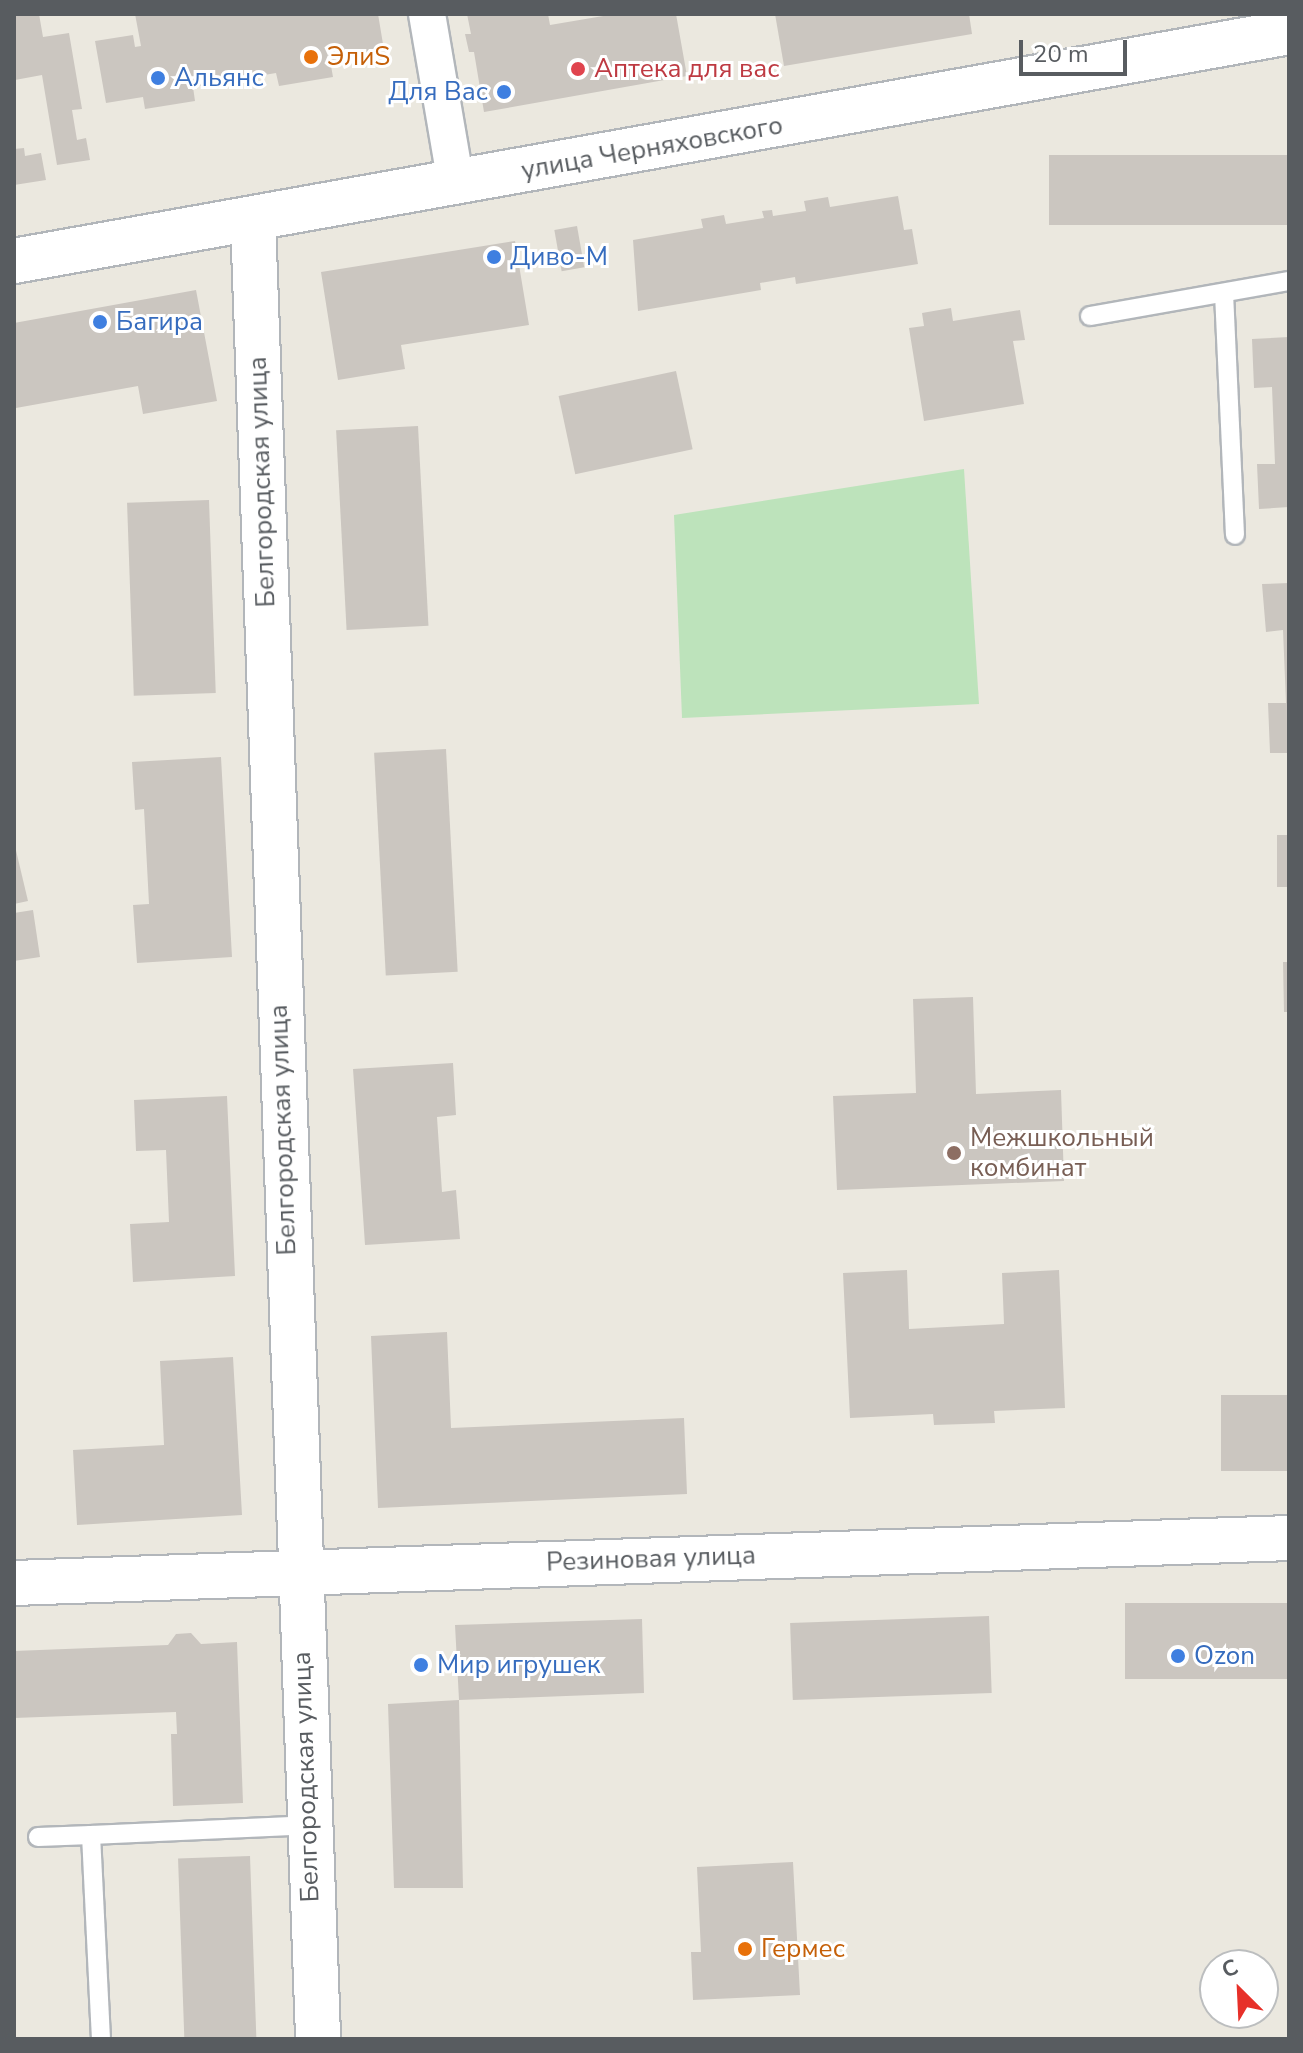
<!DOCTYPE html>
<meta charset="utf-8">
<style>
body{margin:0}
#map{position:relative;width:1303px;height:2053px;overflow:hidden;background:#ebe8df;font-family:"Nunito Sans",sans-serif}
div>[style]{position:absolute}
.green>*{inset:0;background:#bde3bb}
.building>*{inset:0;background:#cbc6c0;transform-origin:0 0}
.roads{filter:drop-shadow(2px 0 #b2b6ba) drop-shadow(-2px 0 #b2b6ba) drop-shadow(0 2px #b2b6ba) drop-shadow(0 -2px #b2b6ba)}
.service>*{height:18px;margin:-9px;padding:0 9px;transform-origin:9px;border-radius:9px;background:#fff}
.minor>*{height:36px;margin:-18px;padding:0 18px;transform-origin:18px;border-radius:18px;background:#fff}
.tertiary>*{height:44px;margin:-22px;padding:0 22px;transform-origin:22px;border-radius:22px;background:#fff}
.secondary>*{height:44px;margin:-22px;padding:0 22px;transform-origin:22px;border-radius:22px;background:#fff}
.dots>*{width:22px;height:22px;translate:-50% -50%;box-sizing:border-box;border:4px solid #fff;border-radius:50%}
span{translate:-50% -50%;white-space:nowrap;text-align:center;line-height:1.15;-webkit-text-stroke:6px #fff;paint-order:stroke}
.food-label{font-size:26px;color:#c56008}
.left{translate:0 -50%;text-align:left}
.health-label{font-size:26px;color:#be3a42}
.shop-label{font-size:26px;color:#366cbe}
.right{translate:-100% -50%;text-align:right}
.street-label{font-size:26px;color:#585c60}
.education-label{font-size:26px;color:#785e54}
.frame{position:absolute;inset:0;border:16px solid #585c60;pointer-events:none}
.north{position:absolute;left:1199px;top:1949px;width:80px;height:80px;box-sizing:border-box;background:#fff;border:2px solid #bcbebf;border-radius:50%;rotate:336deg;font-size:22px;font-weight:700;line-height:32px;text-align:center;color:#585c60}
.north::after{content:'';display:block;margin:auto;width:28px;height:36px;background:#e73029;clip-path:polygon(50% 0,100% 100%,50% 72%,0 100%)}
.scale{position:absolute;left:1019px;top:40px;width:108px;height:36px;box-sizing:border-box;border:4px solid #585c60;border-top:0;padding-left:10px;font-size:24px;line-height:28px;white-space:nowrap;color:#585c60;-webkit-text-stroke:6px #fff;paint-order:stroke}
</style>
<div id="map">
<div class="green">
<div style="clip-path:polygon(964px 469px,979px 704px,682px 718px,674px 515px)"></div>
</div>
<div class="building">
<div style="clip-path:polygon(14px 14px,39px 14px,43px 37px,69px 33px,82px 109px,72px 110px,77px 140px,86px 138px,90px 160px,57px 165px,42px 75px,15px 80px)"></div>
<div style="clip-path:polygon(135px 14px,378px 14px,384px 50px,330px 60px,333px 77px,279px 86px,276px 73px,193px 87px,195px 101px,145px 109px,143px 97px,106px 103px,95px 41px,133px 35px,135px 47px,141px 46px)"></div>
<div style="clip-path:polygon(467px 14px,548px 14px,550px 25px,615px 14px,676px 14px,687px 76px,484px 112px,474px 52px,469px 52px,465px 34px,471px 34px)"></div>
<div style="clip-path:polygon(775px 14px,969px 14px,972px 34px,784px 66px)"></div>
<div style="clip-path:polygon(24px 148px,25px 156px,41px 153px,46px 180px,14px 185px,14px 149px)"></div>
<div style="left:1289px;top:155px;width:70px;height:240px;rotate:90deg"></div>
<div style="clip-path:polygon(898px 196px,904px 230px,912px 229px,918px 264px,796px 284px,795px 277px,760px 283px,761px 290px,638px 311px,633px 240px,703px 228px,701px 219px,724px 215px,726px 224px,764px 218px,762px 211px,772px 210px,773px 216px,806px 211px,804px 201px,828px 197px,830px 207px)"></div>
<div style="left:577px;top:226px;width:42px;height:23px;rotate:80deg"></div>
<div style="clip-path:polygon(515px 241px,529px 325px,401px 345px,405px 369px,338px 380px,321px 272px)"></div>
<div style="clip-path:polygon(196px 290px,217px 401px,143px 414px,138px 386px,16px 408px,14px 323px)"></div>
<div style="clip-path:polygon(951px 308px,953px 321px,1020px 310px,1025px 340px,1013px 341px,1024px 404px,924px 421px,909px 328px,924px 326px,922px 313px)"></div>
<div style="clip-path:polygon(1289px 337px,1289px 507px,1259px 509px,1257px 464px,1275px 464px,1272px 387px,1254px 388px,1252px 339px)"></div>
<div style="left:676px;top:371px;width:80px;height:120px;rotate:78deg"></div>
<div style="left:418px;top:426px;width:200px;height:82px;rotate:87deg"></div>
<div style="left:209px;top:500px;width:193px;height:82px;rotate:88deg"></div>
<div style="clip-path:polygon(1289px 583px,1289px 753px,1270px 753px,1268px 703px,1286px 703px,1283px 630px,1266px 632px,1262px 584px)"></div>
<div style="left:446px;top:749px;width:223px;height:72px;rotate:87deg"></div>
<div style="clip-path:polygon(221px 757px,232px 957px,137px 963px,133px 905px,149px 904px,144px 809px,135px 810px,132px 762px)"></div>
<div style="left:1277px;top:835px;width:12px;height:52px"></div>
<div style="clip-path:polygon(14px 842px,28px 901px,14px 904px)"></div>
<div style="clip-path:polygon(33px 910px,40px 957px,14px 961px,14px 913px)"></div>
<div style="clip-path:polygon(1283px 962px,1289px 962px,1289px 1012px,1284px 1012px)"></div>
<div style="clip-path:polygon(973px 997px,976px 1094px,1061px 1090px,1064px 1181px,837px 1190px,833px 1096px,916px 1093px,913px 999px)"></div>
<div style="clip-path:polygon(453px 1063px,456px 1115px,437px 1117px,442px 1192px,456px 1190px,460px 1239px,365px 1245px,353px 1069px)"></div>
<div style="clip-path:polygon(227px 1096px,235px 1276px,133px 1282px,130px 1224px,169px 1222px,166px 1150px,136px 1151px,134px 1100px)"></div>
<div style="clip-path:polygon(907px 1270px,909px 1329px,1004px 1324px,1002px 1273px,1059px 1270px,1065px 1408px,994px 1411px,995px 1423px,934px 1425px,933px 1414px,850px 1418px,843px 1273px)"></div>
<div style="clip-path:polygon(447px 1332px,451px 1428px,684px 1418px,687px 1494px,378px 1508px,371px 1336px)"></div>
<div style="clip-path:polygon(233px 1357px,242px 1515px,77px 1525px,73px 1450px,164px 1445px,160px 1361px)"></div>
<div style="left:1289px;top:1395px;width:76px;height:68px;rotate:90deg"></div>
<div style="left:1289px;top:1603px;width:76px;height:164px;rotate:90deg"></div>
<div style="left:989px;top:1616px;width:77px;height:199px;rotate:88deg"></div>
<div style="clip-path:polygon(642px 1619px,644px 1693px,459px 1700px,463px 1888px,394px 1888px,388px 1704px,459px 1700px,455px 1625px)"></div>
<div style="clip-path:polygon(191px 1633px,201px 1644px,237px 1642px,243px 1803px,173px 1806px,171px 1734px,177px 1734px,176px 1712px,14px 1718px,14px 1651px,168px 1645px,176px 1634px)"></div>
<div style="left:250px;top:1856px;width:183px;height:72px;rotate:88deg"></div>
<div style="clip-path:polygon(793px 1862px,800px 1995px,693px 2000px,691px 1952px,701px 1952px,697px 1867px)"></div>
</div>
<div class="roads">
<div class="service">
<div style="left:1224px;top:293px;width:242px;rotate:87.4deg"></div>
<div style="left:1090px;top:316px;width:202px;rotate:-10deg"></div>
<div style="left:91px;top:1835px;width:217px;rotate:-2.6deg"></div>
<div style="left:38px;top:1837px;width:53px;rotate:-2.2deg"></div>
<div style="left:91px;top:1835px;width:204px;rotate:87.2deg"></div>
</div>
<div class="minor">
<div style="left:427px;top:14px;width:172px;rotate:80.3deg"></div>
</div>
<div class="tertiary">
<div style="left:253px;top:220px;width:1820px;rotate:87.95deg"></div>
<div style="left:14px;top:1583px;width:1276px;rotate:-2.02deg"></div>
</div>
<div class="secondary">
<div style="left:14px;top:261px;width:1295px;rotate:-10.18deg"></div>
</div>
</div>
<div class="dots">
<div style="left:311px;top:57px;background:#e8710a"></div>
<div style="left:578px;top:69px;background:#e0444e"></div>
<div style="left:158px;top:78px;background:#3f7fe0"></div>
<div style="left:504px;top:92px;background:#3f7fe0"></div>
<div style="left:494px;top:257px;background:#3f7fe0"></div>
<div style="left:100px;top:322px;background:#3f7fe0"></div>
<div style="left:954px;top:1153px;background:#8d6e63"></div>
<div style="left:1178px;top:1656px;background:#3f7fe0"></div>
<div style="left:421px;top:1665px;background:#3f7fe0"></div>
<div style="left:745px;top:1949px;background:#e8710a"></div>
</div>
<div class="food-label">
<span class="left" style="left:327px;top:57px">ЭлиS</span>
<span class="left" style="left:761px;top:1949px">Гермес</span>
</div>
<div class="health-label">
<span class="left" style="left:594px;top:69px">Аптека для вас</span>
</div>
<div class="shop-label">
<span class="left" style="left:174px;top:78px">Альянс</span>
<span class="right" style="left:488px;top:92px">Для Вас</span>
<span class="left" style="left:510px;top:257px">Диво-М</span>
<span class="left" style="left:116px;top:322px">Багира</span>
<span class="left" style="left:1194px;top:1656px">Ozon</span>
<span class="left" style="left:437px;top:1665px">Мир игрушек</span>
</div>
<div class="street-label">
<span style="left:652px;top:148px;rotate:-10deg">улица Черняховского</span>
<span style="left:262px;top:482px;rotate:-92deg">Белгородская улица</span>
<span style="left:283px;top:1130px;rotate:-92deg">Белгородская улица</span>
<span style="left:651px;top:1559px;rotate:-2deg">Резиновая улица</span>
<span style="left:306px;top:1777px;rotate:-92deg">Белгородская улица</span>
</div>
<div class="education-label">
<span class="left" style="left:970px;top:1153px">Межшкольный<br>комбинат</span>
</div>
<div class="frame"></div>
<div class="north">С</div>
<div class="scale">20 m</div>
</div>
